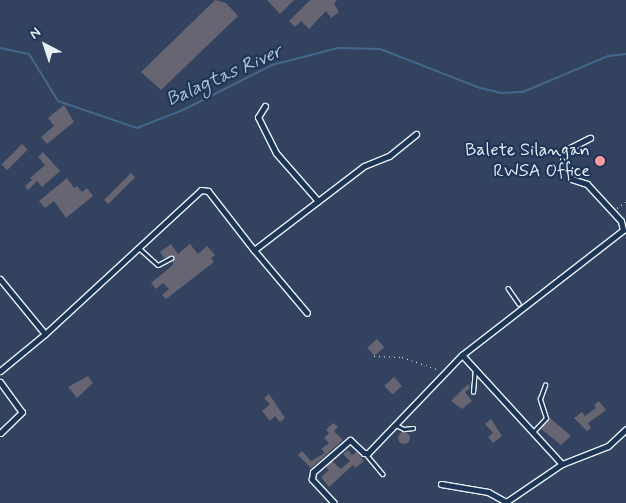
<!DOCTYPE html>
<style>
body{margin:0}
#map{position:relative;width:626px;height:503px;overflow:hidden;background:#33435f;font-family:Mynerve,sans-serif}
div>[style]{position:absolute}
.stream>*{height:2px;margin:-1px;padding:0 1px;transform-origin:1px;border-radius:1px;background:#44688b}
.building>*{inset:0;background:#666571;transform-origin:0 0}
.round{border-radius:50%}
.path>*{height:1px;margin-top:-0.5px;transform-origin:0;background:repeating-linear-gradient(90deg,#e8f1f8 0 1px,transparent 0 5px)}
.roads{filter:drop-shadow(1px 0 #e8f1f8) drop-shadow(-1px 0 #e8f1f8) drop-shadow(0 1px #e8f1f8) drop-shadow(0 -1px #e8f1f8)}
.service>*{height:2.5px;margin:-1.25px;padding:0 1.25px;transform-origin:1.25px;border-radius:1.25px;background:#1d3557}
.minor>*{height:5px;margin:-2.5px;padding:0 2.5px;transform-origin:2.5px;border-radius:2.5px;background:#1d3557}
.dots>*{width:14px;height:14px;translate:-50% -50%;box-sizing:border-box;border:2px solid #1d3557;border-radius:50%}
span{translate:-50% -50%;white-space:nowrap;text-align:center;line-height:1.15;-webkit-text-stroke:4.5px #1d3557;paint-order:stroke}
.poi-label{font-size:18px;color:#e8f1f8}
.right{translate:-100% -50%;text-align:right}
.water-label{font-size:19px;color:#afc1d2;font-style:italic}
.north{position:absolute;left:20px;top:20px;width:50px;height:50px;-webkit-text-stroke:4px #1d3557;paint-order:stroke;rotate:320deg;font-size:14px;font-weight:700;line-height:20px;text-align:center;color:#e8f1f8}
.north::after{content:'';display:block;margin:auto;width:18px;height:22px;background:#e8f1f8;clip-path:polygon(50% 0,100% 100%,50% 72%,0 100%)}
</style>
<div id="map">
<div class="stream">
<div style="left:0;top:48px;width:30px;rotate:12deg"></div>
<div style="left:29px;top:54px;width:55px;rotate:58.3deg"></div>
<div style="left:58px;top:101px;width:83px;rotate:18.9deg"></div>
<div style="left:137px;top:128px;width:49px;rotate:-21.4deg"></div>
<div style="left:183px;top:110px;width:100px;rotate:-26.8deg"></div>
<div style="left:272px;top:65px;width:68px;rotate:-14.4deg"></div>
<div style="left:338px;top:48px;width:42px;rotate:1.4deg"></div>
<div style="left:380px;top:49px;width:107px;rotate:21.3deg"></div>
<div style="left:480px;top:88px;width:22px;rotate:13deg"></div>
<div style="left:501px;top:93px;width:22px;rotate:-3deg"></div>
<div style="left:523px;top:92px;width:92px;rotate:-23deg"></div>
<div style="left:608px;top:56px;width:18px;rotate:-6deg"></div>
</div>
<div class="building">
<div style="clip-path:polygon(215px 0,226px 3px,238px 16px,161px 90px,141px 72px)"></div>
<div style="clip-path:polygon(267px 0,294px 0,280px 14px)"></div>
<div style="clip-path:polygon(310px 0,337px 0,334px 4px,339px 12px,331px 18px,326px 11px,309px 29px,301px 21px,295px 27px,289px 21px)"></div>
<div style="clip-path:polygon(64px 105px,74px 122px,47px 144px,41px 137px,54px 126px,48px 118px)"></div>
<div style="left:22px;top:144px;width:8px;height:29px;rotate:45deg"></div>
<div style="clip-path:polygon(43px 152px,60px 171px,42px 187px,37px 181px,28px 190px,25px 186px,32px 180px,30px 178px,45px 165px,38px 157px)"></div>
<div style="left:131px;top:173px;width:6px;height:38px;rotate:45deg"></div>
<div style="clip-path:polygon(67px 178px,74px 188px,77px 186px,82px 192px,87px 188px,93px 196px,66px 218px,54px 201px,45px 208px,39px 201px)"></div>
<div style="clip-path:polygon(171px 244px,178px 254px,190px 244px,198px 254px,207px 246px,215px 255px,211px 258px,214px 262px,166px 299px,162px 295px,169px 289px,163px 283px,156px 289px,151px 283px,173px 265px,173px 256px,164px 258px,160px 252px)"></div>
<div style="left:377px;top:339px;width:11px;height:13px;rotate:49deg"></div>
<div style="clip-path:polygon(88px 376px,93px 383px,77px 398px,68px 387px)"></div>
<div style="left:394px;top:377px;width:12px;height:13px;rotate:48deg"></div>
<div style="clip-path:polygon(468px 384px,470px 388px,465px 392px,472px 401px,462px 409px,451px 401px)"></div>
<div style="clip-path:polygon(269px 394px,285px 418px,280px 422px,275px 416px,270px 421px,262px 411px,270px 404px,264px 398px)"></div>
<div style="clip-path:polygon(599px 401px,606px 410px,588px 423px,591px 428px,587px 431px,574px 418px,582px 412px,585px 416px,596px 408px,594px 405px)"></div>
<div style="clip-path:polygon(549px 417px,571px 436px,561px 445px,541px 429px)"></div>
<div style="clip-path:polygon(491px 419px,502px 436px,493px 443px,488px 437px,493px 433px,485px 424px)"></div>
<div style="clip-path:polygon(333px 423px,338px 427px,334px 431px,343px 440px,311px 468px,298px 455px,302px 451px,311px 461px,325px 453px,321px 449px,329px 443px,324px 438px,329px 433px,326px 430px)"></div>
<div class="round" style="left:398px;top:432px;width:12px;height:12px"></div>
<div style="clip-path:polygon(348px 450px,352px 455px,357px 452px,364px 461px,355px 468px,353px 465px,329px 487px,321px 477px,329px 470px,326px 467px,332px 461px,341px 469px,350px 461px,343px 454px)"></div>
</div>
<div class="path">
<div style="left:617px;top:208px;width:11px;rotate:-34deg"></div>
<div style="left:374px;top:356px;width:28px;rotate:2deg"></div>
<div style="left:402px;top:357px;width:39px;rotate:19deg"></div>
</div>
<div class="roads">
<div class="service">
<div style="left:139px;top:248px;width:25px;rotate:42deg"></div>
<div style="left:158px;top:265px;width:15px;rotate:-28deg"></div>
<div style="left:508px;top:288px;width:19px;rotate:55deg"></div>
<div style="left:473px;top:392px;width:23px;rotate:-85deg"></div>
<div style="left:396px;top:425px;width:9px;rotate:27deg"></div>
<div style="left:404px;top:429px;width:9px;rotate:-6deg"></div>
<div style="left:533px;top:432px;width:19px;rotate:-47deg"></div>
<div style="left:546px;top:418px;width:20px;rotate:-108deg"></div>
<div style="left:540px;top:399px;width:15px;rotate:-70deg"></div>
<div style="left:366px;top:454px;width:26px;rotate:50deg"></div>
</div>
<div class="minor">
<div style="left:265px;top:106px;width:13px;rotate:122deg"></div>
<div style="left:258px;top:117px;width:40px;rotate:63.4deg"></div>
<div style="left:276px;top:153px;width:64px;rotate:48.8deg"></div>
<div style="left:254px;top:250px;width:82px;rotate:49.9deg"></div>
<div style="left:0;top:279px;width:71px;rotate:50.7deg"></div>
<div style="left:462px;top:355px;width:148px;rotate:47.5deg"></div>
<div style="left:562px;top:464px;width:49px;rotate:-21.4deg"></div>
<div style="left:608px;top:446px;width:25px;rotate:-43deg"></div>
<div style="left:0;top:371px;width:58px;rotate:-39.4deg"></div>
<div style="left:45px;top:334px;width:212px;rotate:-42.7deg"></div>
<div style="left:201px;top:190px;width:7px;rotate:8deg"></div>
<div style="left:208px;top:191px;width:75px;rotate:52.1deg"></div>
<div style="left:254px;top:250px;width:138px;rotate:-37.4deg"></div>
<div style="left:364px;top:166px;width:27px;rotate:-22deg"></div>
<div style="left:389px;top:156px;width:35px;rotate:-39deg"></div>
<div style="left:0;top:382px;width:37px;rotate:54deg"></div>
<div style="left:22px;top:412px;width:30px;rotate:136deg"></div>
<div style="left:441px;top:484px;width:48px;rotate:9.7deg"></div>
<div style="left:488px;top:492px;width:21px;rotate:29deg"></div>
<div style="left:506px;top:502px;width:68px;rotate:-34.2deg"></div>
<div style="left:334px;top:503px;width:33px;rotate:-133deg"></div>
<div style="left:312px;top:479px;width:7px;rotate:-82deg"></div>
<div style="left:313px;top:472px;width:49px;rotate:-40.9deg"></div>
<div style="left:350px;top:440px;width:19px;rotate:43deg"></div>
<div style="left:364px;top:453px;width:4px"></div>
<div style="left:368px;top:453px;width:136px;rotate:-46.2deg"></div>
<div style="left:462px;top:355px;width:204px;rotate:-37.8deg"></div>
<div style="left:623px;top:230px;width:9px;rotate:-103deg"></div>
<div style="left:621px;top:221px;width:50px;rotate:-132.6deg"></div>
<div style="left:587px;top:184px;width:16px;rotate:-162deg"></div>
<div style="left:572px;top:179px;width:20px;rotate:-117deg"></div>
<div style="left:563px;top:161px;width:11px;rotate:-75deg"></div>
<div style="left:566px;top:150px;width:27px;rotate:-27deg"></div>
</div>
</div>
<div class="dots">
<div style="left:600px;top:161px;background:#ff9aa2"></div>
</div>
<div class="poi-label">
<span class="right" style="left:590px;top:161px">Balete Silangan<br>RWSA Office</span>
</div>
<div class="water-label">
<span style="left:224px;top:76px;rotate:-24deg">Balagtas River</span>
</div>
<div class="north">N</div>
</div>
